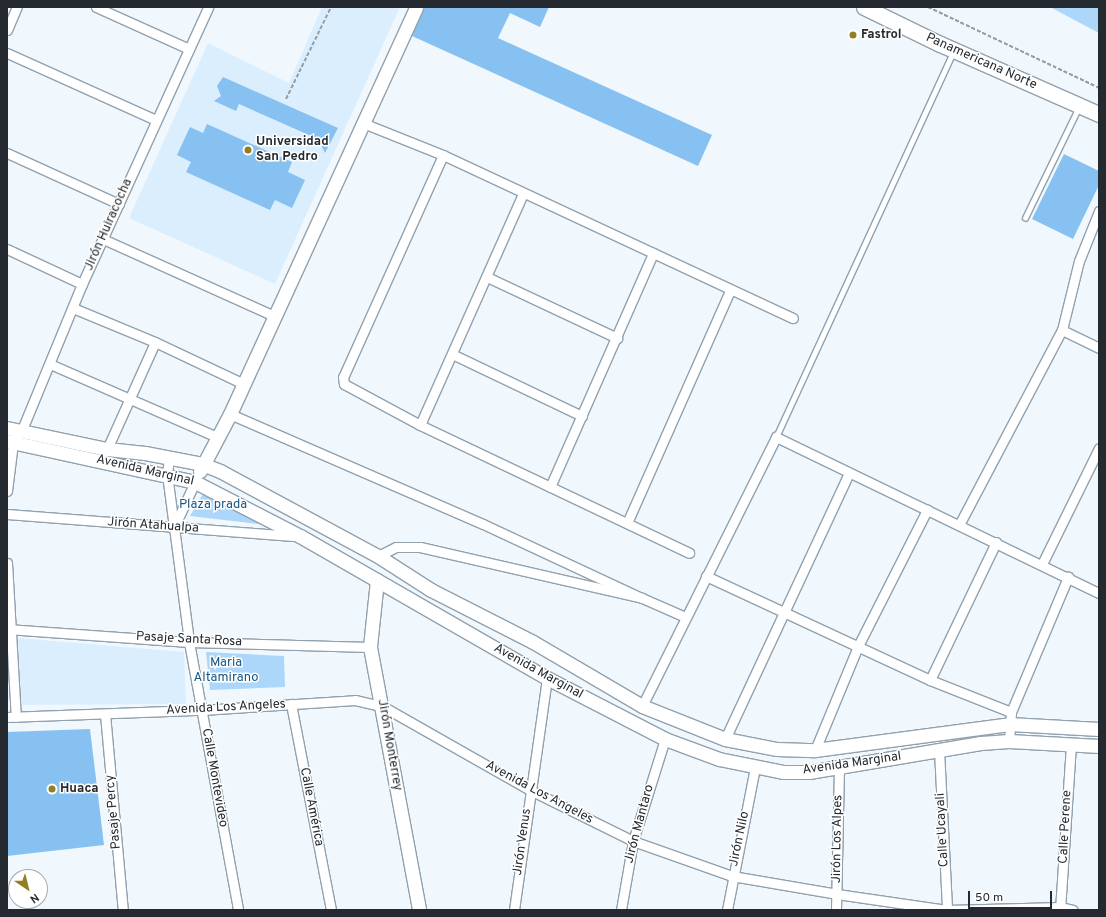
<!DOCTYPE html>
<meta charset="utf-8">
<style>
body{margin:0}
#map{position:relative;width:1106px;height:917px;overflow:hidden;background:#f1f8fd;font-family:Overpass,sans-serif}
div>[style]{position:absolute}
.built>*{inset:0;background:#dbeefe}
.green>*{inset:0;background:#acd7fb}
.building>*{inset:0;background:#86c1f2}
.path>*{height:2px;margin-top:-1px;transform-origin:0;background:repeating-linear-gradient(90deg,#979ea3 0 4px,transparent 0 6px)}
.roads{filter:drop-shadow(1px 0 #91a1ae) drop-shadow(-1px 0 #91a1ae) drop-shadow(0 1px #91a1ae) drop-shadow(0 -1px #91a1ae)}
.service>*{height:4.5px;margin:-2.25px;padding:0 2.25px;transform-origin:2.25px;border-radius:2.25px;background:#fff}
.minor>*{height:9px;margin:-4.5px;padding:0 4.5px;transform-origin:4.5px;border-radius:4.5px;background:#fff}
.secondary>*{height:13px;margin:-6.5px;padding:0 6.5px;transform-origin:6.5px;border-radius:6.5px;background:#fff}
.trunk>*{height:15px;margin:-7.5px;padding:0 7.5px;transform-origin:7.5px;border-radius:7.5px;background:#fff}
.dots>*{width:11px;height:11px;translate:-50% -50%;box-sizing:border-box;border:2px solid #fff;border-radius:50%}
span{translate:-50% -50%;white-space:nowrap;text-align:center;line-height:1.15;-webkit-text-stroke:3px #fff;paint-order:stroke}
.poi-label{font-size:13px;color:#242a2f;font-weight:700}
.left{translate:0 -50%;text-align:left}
.street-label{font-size:13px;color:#242a2f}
.park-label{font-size:13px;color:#145784}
.frame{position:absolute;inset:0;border:8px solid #242a2f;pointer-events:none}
.north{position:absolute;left:8px;top:869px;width:40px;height:40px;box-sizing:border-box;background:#fff;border:1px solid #a7aaac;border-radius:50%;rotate:145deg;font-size:11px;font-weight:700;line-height:16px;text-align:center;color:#242a2f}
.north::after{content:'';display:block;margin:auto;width:14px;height:18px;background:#947e25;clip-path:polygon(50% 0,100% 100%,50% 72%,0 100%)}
.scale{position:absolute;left:968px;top:891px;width:84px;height:18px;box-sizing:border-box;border:2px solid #242a2f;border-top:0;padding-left:5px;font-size:12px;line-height:14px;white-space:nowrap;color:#242a2f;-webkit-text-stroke:3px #fff;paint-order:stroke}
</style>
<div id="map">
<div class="built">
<div style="clip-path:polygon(322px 7px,400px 7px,275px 284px,129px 218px,208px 43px,289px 83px)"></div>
<div style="clip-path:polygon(18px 638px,184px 652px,186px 704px,21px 705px)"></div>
</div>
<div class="green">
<div style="clip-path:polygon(1049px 7px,1099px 7px,1099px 33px,1050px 7px)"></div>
<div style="clip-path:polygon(207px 487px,276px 526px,190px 516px)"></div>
<div style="clip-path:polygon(206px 652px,284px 656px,285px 687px,210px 690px)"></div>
</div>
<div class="building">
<div style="clip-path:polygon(424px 7px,549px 7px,540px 27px,510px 13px,498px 38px,712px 135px,698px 166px,412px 36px)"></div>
<div style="clip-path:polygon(223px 77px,338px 128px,325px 153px,318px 139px,239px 104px,236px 111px,214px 101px,221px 96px,217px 86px)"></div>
<div style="clip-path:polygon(207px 124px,292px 162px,288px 172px,305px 180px,292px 208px,275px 200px,270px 210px,186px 172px,191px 162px,177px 155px,190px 127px,203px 133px)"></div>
<div style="clip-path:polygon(1064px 154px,1099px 171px,1099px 185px,1073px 239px,1032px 219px)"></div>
<div style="clip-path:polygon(90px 729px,104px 845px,7px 856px,7px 732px)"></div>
</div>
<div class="path">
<div style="left:928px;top:7px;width:189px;rotate:25.3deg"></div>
<div style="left:286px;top:99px;width:102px;rotate:-63.9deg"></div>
</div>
<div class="roads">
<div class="service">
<div style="left:1025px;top:218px;width:123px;rotate:-64.1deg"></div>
<div style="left:776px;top:437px;width:424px;rotate:-65.3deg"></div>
</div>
<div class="minor">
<div style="left:96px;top:7px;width:102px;rotate:24.3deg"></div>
<div style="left:7px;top:30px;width:25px;rotate:-67deg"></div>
<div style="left:7px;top:53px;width:163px;rotate:24.2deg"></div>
<div style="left:363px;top:123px;width:86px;rotate:21.8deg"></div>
<div style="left:443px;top:155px;width:386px;rotate:25deg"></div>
<div style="left:7px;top:153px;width:123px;rotate:24.5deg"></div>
<div style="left:443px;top:155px;width:243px;rotate:114.2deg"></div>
<div style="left:343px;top:377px;width:7px;rotate:82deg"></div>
<div style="left:344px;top:384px;width:86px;rotate:28.3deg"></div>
<div style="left:420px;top:425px;width:298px;rotate:25.4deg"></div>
<div style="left:103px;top:239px;width:188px;rotate:24.2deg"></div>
<div style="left:7px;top:249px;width:83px;rotate:25deg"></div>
<div style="left:487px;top:277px;width:144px;rotate:25.1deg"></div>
<div style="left:73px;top:308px;width:89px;rotate:22.5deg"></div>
<div style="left:155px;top:342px;width:98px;rotate:25.3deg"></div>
<div style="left:1062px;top:330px;width:41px;rotate:25.9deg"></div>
<div style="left:452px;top:354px;width:144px;rotate:25.5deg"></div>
<div style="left:50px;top:364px;width:182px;rotate:23.6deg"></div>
<div style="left:230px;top:414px;width:276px;rotate:23.5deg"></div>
<div style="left:483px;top:524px;width:175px;rotate:25deg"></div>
<div style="left:420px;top:425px;width:253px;rotate:-66deg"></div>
<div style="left:107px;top:449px;width:117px;rotate:-65.8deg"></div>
<div style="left:169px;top:459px;width:15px;rotate:98deg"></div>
<div style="left:167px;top:474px;width:169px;rotate:82.5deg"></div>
<div style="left:189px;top:642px;width:272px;rotate:79.6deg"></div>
<div style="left:550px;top:487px;width:256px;rotate:-66.2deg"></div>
<div style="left:7px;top:491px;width:48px;rotate:-82.9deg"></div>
<div style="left:13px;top:443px;width:14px;rotate:-54deg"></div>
<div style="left:21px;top:432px;width:160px;rotate:-67.6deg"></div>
<div style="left:82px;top:284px;width:304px;rotate:-65.5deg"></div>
<div style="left:7px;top:514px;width:290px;rotate:4.4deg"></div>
<div style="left:627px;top:523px;width:254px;rotate:-66.1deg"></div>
<div style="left:959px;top:525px;width:221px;rotate:-62.2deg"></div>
<div style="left:1062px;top:330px;width:71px;rotate:-76.2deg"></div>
<div style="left:1079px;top:261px;width:54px;rotate:-68.2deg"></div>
<div style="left:174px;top:527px;width:50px;rotate:-65deg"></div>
<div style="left:378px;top:556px;width:20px;rotate:-27deg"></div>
<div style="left:396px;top:547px;width:24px"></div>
<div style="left:420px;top:547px;width:228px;rotate:12.9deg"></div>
<div style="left:642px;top:598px;width:47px;rotate:23.8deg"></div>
<div style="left:7px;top:563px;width:154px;rotate:86.7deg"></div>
<div style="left:1042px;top:564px;width:129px;rotate:-63.8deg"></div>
<div style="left:706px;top:576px;width:247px;rotate:24.9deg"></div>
<div style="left:930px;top:680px;width:87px;rotate:21.6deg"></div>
<div style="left:7px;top:629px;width:182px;rotate:4.1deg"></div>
<div style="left:189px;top:642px;width:181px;rotate:1.6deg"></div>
<div style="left:930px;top:680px;width:153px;rotate:-64.4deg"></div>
<div style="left:291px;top:704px;width:210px;rotate:79deg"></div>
<div style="left:642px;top:706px;width:301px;rotate:-63.5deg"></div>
<div style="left:776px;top:437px;width:359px;rotate:25.8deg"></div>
<div style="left:105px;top:714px;width:197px;rotate:84.8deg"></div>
<div style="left:7px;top:717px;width:195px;rotate:-2.1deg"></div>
<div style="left:202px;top:710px;width:153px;rotate:-3.7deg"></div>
<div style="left:355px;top:700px;width:28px;rotate:13deg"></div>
<div style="left:382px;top:706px;width:170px;rotate:29.6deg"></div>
<div style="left:530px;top:790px;width:115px;rotate:26.3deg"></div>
<div style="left:633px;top:841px;width:105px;rotate:19.5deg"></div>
<div style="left:732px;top:876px;width:107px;rotate:9.7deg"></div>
<div style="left:837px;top:894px;width:111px;rotate:8.3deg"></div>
<div style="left:947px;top:910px;width:114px;rotate:-1.5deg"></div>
<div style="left:1061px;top:907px;width:12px;rotate:14deg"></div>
<div style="left:725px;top:739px;width:293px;rotate:-65deg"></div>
<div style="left:1009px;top:741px;width:29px;rotate:-86deg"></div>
<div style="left:1011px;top:712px;width:147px;rotate:-67.1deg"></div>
<div style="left:815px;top:750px;width:113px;rotate:-67.5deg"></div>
<div style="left:858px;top:646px;width:153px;rotate:-63.1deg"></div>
<div style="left:939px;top:750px;width:160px;rotate:87.1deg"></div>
<div style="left:514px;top:910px;width:234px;rotate:-81.9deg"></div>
<div style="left:621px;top:910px;width:70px;rotate:-80.1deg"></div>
<div style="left:633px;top:841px;width:107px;rotate:-72.6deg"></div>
<div style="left:727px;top:910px;width:146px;rotate:-78.9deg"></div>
<div style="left:836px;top:910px;width:141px;rotate:-88.8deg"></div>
<div style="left:1060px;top:910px;width:166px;rotate:-86.2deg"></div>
</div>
<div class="secondary">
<div style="left:7px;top:428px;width:102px;rotate:11.9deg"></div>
<div style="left:107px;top:449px;width:38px;rotate:6deg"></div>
<div style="left:145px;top:453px;width:58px;rotate:10.9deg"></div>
<div style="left:202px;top:464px;width:19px;rotate:21deg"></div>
<div style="left:220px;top:471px;width:179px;rotate:28.3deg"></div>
<div style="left:378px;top:556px;width:63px;rotate:32.7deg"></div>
<div style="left:431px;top:590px;width:114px;rotate:27deg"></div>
<div style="left:533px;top:642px;width:126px;rotate:30.4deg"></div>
<div style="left:642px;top:706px;width:89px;rotate:21.7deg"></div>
<div style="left:725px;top:739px;width:53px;rotate:10.9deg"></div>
<div style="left:777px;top:749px;width:38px;rotate:2deg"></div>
<div style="left:815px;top:750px;width:196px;rotate:-7.6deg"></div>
<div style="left:1009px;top:724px;width:90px;rotate:3.2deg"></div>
<div style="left:7px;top:441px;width:192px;rotate:12.3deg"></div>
<div style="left:195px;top:482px;width:118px;rotate:27.2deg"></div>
<div style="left:300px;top:536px;width:285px;rotate:29.9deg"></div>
<div style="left:547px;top:678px;width:133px;rotate:27.3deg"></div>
<div style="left:665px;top:739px;width:58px;rotate:20.3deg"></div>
<div style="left:719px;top:759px;width:65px;rotate:11.5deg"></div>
<div style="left:783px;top:772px;width:26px"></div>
<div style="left:809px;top:772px;width:174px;rotate:-9.6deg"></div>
<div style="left:981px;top:743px;width:28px;rotate:-4deg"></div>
<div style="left:1009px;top:741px;width:90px;rotate:3.2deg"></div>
<div style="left:200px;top:471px;width:64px;rotate:-62.2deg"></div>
<div style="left:230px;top:414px;width:447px;rotate:-65.4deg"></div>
<div style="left:377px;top:580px;width:67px;rotate:96deg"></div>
<div style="left:370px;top:647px;width:268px;rotate:79.4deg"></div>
</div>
<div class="trunk">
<div style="left:864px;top:7px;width:85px;rotate:26deg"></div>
<div style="left:940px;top:44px;width:174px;rotate:23.8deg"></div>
</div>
</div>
<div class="dots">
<div style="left:853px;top:35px;background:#947e25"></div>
<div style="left:248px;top:150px;background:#947e25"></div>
<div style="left:52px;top:789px;background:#947e25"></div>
</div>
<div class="poi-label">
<span class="left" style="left:861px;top:35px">Fastrol</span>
<span class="left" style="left:256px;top:150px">Universidad<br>San Pedro</span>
<span class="left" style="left:60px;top:789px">Huaca</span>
</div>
<div class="street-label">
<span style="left:981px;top:62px;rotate:24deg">Panamericana Norte</span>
<span style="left:109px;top:225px;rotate:-66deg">Jirón Huiracocha</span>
<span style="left:145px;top:471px;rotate:13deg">Avenida Marginal</span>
<span style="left:153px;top:526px;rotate:4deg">Jirón Atahualpa</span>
<span style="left:189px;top:640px;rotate:3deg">Pasaje Santa Rosa</span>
<span style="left:538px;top:672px;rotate:29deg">Avenida Marginal</span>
<span style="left:226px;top:708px;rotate:-3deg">Avenida Los Angeles</span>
<span style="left:389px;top:745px;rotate:80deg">Jirón Monterrey</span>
<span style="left:852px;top:764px;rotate:-8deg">Avenida Marginal</span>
<span style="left:214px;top:778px;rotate:80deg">Calle Montevideo</span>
<span style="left:539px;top:793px;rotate:28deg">Avenida Los Angeles</span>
<span style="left:311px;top:807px;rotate:79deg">Calle América</span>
<span style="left:114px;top:812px;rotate:-95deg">Pasaje Percy</span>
<span style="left:640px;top:824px;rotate:-75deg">Jirón Mantaro</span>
<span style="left:1066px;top:827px;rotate:-87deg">Calle Perene</span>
<span style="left:943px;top:830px;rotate:-93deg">Calle Ucayali</span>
<span style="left:740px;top:839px;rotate:-78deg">Jirón Nilo</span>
<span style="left:838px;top:839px;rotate:-89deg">Jirón Los Alpes</span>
<span style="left:523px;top:842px;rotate:-82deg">Jirón Venus</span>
</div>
<div class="park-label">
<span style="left:213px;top:505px">Plaza prada</span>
<span style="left:226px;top:671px">Maria<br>Altamirano</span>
</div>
<div class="frame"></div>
<div class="north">N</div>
<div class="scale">50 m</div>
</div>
